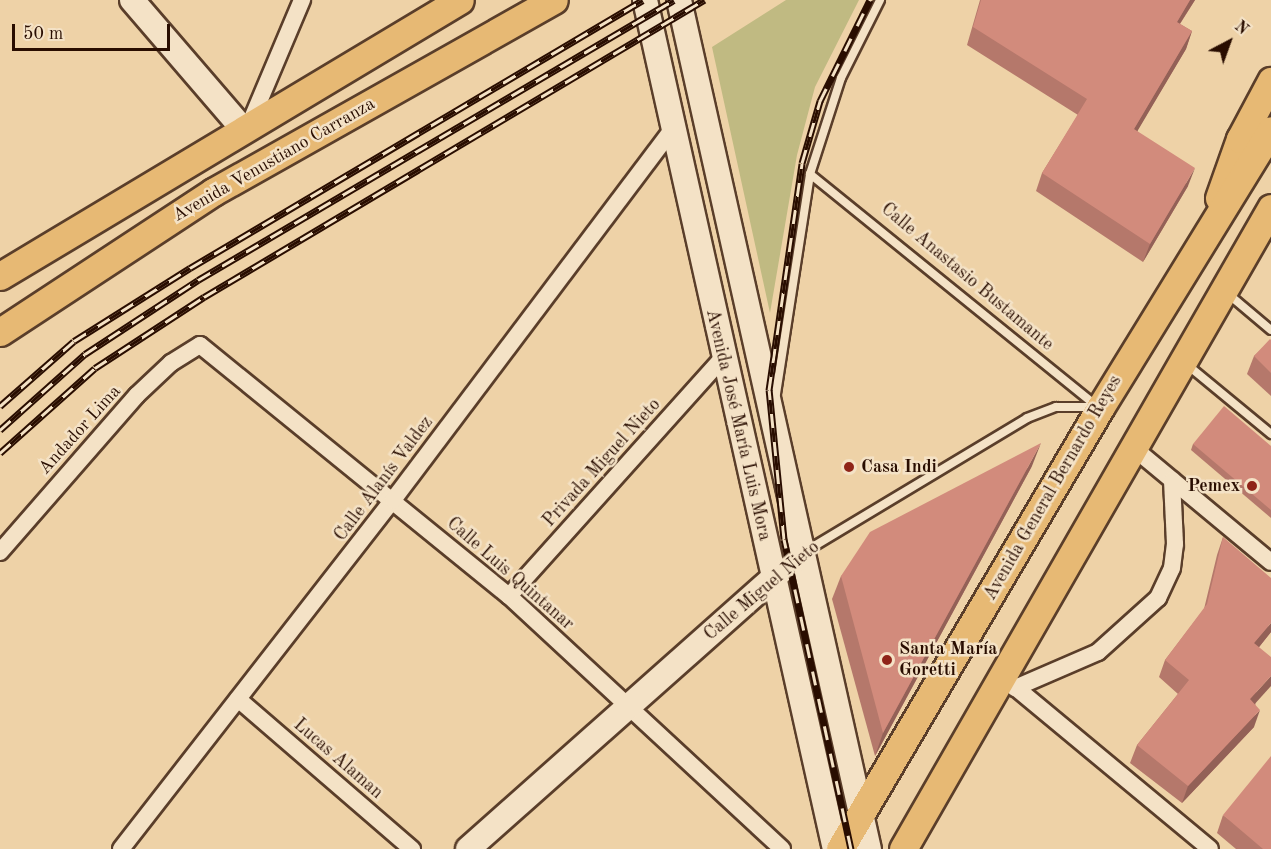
<!DOCTYPE html>
<meta charset="utf-8">
<style>
body{margin:0}
#map{position:relative;width:1271px;height:849px;overflow:hidden;background:#eed2a7;font-family:"Old Standard TT",serif}
div>[style]{position:absolute}
.green>*{inset:0;background:#c0ba82}
.roads{filter:drop-shadow(2px 0 #5a3e2a) drop-shadow(-2px 0 #5a3e2a) drop-shadow(0 2px #5a3e2a) drop-shadow(0 -2px #5a3e2a)}
.lane>*{height:8px;margin:-4px;padding:0 4px;transform-origin:4px;border-radius:4px;background:#f4e2c6}
.street>*{height:16px;margin:-8px;padding:0 8px;transform-origin:8px;border-radius:8px;background:#f4e2c6}
.secondary>*{height:24px;margin:-12px;padding:0 12px;transform-origin:12px;border-radius:12px;background:#f4e2c6}
.primary>*{height:27px;margin:-13.5px;padding:0 13.5px;transform-origin:13.5px;border-radius:13.5px;background:#e7b974}
.rail>*{height:7px;margin-top:-3.5px;transform-origin:0;background:repeating-linear-gradient(90deg,#f4e2c6 0 14px,#290d00 0 28px);box-sizing:border-box;border-block:2px solid #290d00}
.wall>*{inset:0;background:#b5786b}
.shaded-wall>*{inset:0;background:#936157}
.building>*{inset:0;background:#d28b7c}
.dots>*{width:16px;height:16px;translate:-50% -50%;box-sizing:border-box;border:3px solid #f4e2c6;border-radius:50%}
span{translate:-50% -50%;white-space:nowrap;text-align:center;line-height:1.15;-webkit-text-stroke:5px #f4e2c6;paint-order:stroke}
.street-label{font-size:18px;color:#290d00}
.poi-label{font-size:18px;color:#290d00;font-weight:700}
.left{translate:0 -50%;text-align:left}
.right{translate:-100% -50%;text-align:right}
.north{position:absolute;left:1199px;top:12px;width:60px;height:60px;-webkit-text-stroke:4px #f4e2c6;paint-order:stroke;rotate:41deg;font-size:16px;font-weight:700;line-height:24px;text-align:center;color:#290d00}
.north::after{content:'';display:block;margin:auto;width:21px;height:27px;background:#290d00;clip-path:polygon(50% 0,100% 100%,50% 72%,0 100%)}
.scale{position:absolute;left:12px;top:24px;width:158px;height:27px;box-sizing:border-box;border:3px solid #290d00;border-top:0;padding-left:8px;font-size:18px;line-height:21px;white-space:nowrap;color:#290d00;-webkit-text-stroke:4px #f4e2c6;paint-order:stroke}
</style>
<div id="map">
<div class="green">
<div style="clip-path:polygon(786px 0,859px 0,815px 87px,797px 155px,770px 313px,712px 47px)"></div>
</div>
<div class="roads">
<div class="lane">
<div style="left:810px;top:174px;width:369px;rotate:39deg"></div>
<div style="left:1227px;top:293px;width:57px;rotate:40.1deg"></div>
<div style="left:1185px;top:363px;width:112px;rotate:39.5deg"></div>
<div style="left:776px;top:394px;width:223px;rotate:-81.2deg"></div>
<div style="left:810px;top:174px;width:101px;rotate:-72.1deg"></div>
<div style="left:841px;top:78px;width:87px;rotate:-63.4deg"></div>
<div style="left:806px;top:551px;width:258px;rotate:-31deg"></div>
<div style="left:1027px;top:418px;width:31px;rotate:-21deg"></div>
<div style="left:1056px;top:407px;width:40px"></div>
</div>
<div class="street">
<div style="left:250px;top:123px;width:134px;rotate:-67.1deg"></div>
<div style="left:1136px;top:450px;width:175px;rotate:39.7deg"></div>
<div style="left:0;top:552px;width:208px;rotate:-48.9deg"></div>
<div style="left:137px;top:395px;width:47px;rotate:-43.3deg"></div>
<div style="left:171px;top:363px;width:34px;rotate:-32deg"></div>
<div style="left:200px;top:345px;width:398px;rotate:39.1deg"></div>
<div style="left:509px;top:596px;width:372px;rotate:42.8deg"></div>
<div style="left:509px;top:596px;width:322px;rotate:-48.1deg"></div>
<div style="left:1009px;top:682px;width:261px;rotate:39.7deg"></div>
<div style="left:1015px;top:688px;width:90px;rotate:-23.4deg"></div>
<div style="left:1098px;top:652px;width:81px;rotate:-42deg"></div>
<div style="left:1158px;top:598px;width:33px;rotate:-65deg"></div>
<div style="left:1172px;top:568px;width:24px;rotate:-83deg"></div>
<div style="left:1175px;top:544px;width:64px;rotate:-92.7deg"></div>
<div style="left:238px;top:699px;width:230px;rotate:40.8deg"></div>
<div style="left:121px;top:849px;width:442px;rotate:-52.1deg"></div>
<div style="left:393px;top:500px;width:465px;rotate:-53deg"></div>
</div>
<div class="secondary">
<div style="left:132px;top:0;width:169px;rotate:49.3deg"></div>
<div style="left:645px;top:0;width:870px;rotate:77.39deg"></div>
<div style="left:679px;top:0;width:870px;rotate:77.39deg"></div>
<div style="left:468px;top:849px;width:419px;rotate:-41.6deg"></div>
</div>
<div class="primary">
<div style="left:1219px;top:198px;width:63px;rotate:-70.4deg"></div>
<div style="left:1240px;top:139px;width:66px;rotate:-61.9deg"></div>
<div style="left:0;top:276px;width:536px;rotate:-30.96deg"></div>
<div style="left:0;top:332px;width:255px;rotate:-33.3deg"></div>
<div style="left:213px;top:192px;width:391px;rotate:-29.4deg"></div>
<div style="left:840px;top:849px;width:512px;rotate:-59.48deg"></div>
<div style="left:1100px;top:408px;width:326px;rotate:-58.4deg"></div>
<div style="left:903px;top:849px;width:739px;rotate:-60.14deg"></div>
</div>
</div>
<div class="rail">
<div style="left:0;top:406px;width:98px;rotate:-41.3deg"></div>
<div style="left:74px;top:341px;width:137px;rotate:-32.2deg"></div>
<div style="left:190px;top:268px;width:526px;rotate:-30.61deg"></div>
<div style="left:0;top:430px;width:114px;rotate:-41.8deg"></div>
<div style="left:85px;top:354px;width:135px;rotate:-33.2deg"></div>
<div style="left:198px;top:280px;width:552px;rotate:-30.47deg"></div>
<div style="left:0;top:453px;width:127px;rotate:-41.8deg"></div>
<div style="left:95px;top:368px;width:130px;rotate:-33.1deg"></div>
<div style="left:204px;top:297px;width:582px;rotate:-30.71deg"></div>
<div style="left:851px;top:849px;width:317px;rotate:-102.2deg"></div>
<div style="left:784px;top:539px;width:150px;rotate:-95.7deg"></div>
<div style="left:769px;top:390px;width:229px;rotate:-81.7deg"></div>
<div style="left:802px;top:163px;width:65px;rotate:-73.8deg"></div>
<div style="left:820px;top:101px;width:113px;rotate:-63.7deg"></div>
</div>
<div class="wall">
<div style="clip-path:polygon(980px 0,1195px 0,1180px 24px,1192px 31px,1186px 49px,1137px 131px,1188px 186px,1143px 262px,1036px 191px,1042px 173px,1078px 115px,967px 45px)"></div>
<div style="clip-path:polygon(1271px 340px,1271px 396px,1247px 374px,1254px 356px)"></div>
<div style="clip-path:polygon(1193px 444px,1271px 446px,1271px 518px,1191px 450px)"></div>
<div style="clip-path:polygon(1032px 466px,875px 756px,832px 599px,841px 576px)"></div>
<div style="clip-path:polygon(1223px 537px,1271px 632px,1259px 647px,1254px 727px,1182px 803px,1130px 763px,1137px 745px,1178px 694px,1159px 677px,1165px 660px,1204px 609px,1217px 555px)"></div>
<div style="clip-path:polygon(1223px 815px,1271px 849px,1236px 849px,1217px 833px)"></div>
</div>
<div class="shaded-wall">
<div style="clip-path:polygon(1190px 0,1195px 0,1170px 39px,1177px 22px)"></div>
<div style="clip-path:polygon(1192px 31px,1186px 49px,1128px 147px,1134px 129px)"></div>
<div style="clip-path:polygon(1195px 168px,1188px 186px,1143px 262px,1150px 244px)"></div>
<div style="clip-path:polygon(1041px 443px,1032px 466px,875px 756px,883px 733px)"></div>
<div style="clip-path:polygon(1271px 623px,1271px 632px,1248px 661px,1254px 643px)"></div>
<div style="clip-path:polygon(1271px 676px,1271px 686px,1243px 717px,1250px 699px)"></div>
<div style="clip-path:polygon(1260px 710px,1254px 727px,1182px 803px,1188px 786px)"></div>
</div>
<div class="building">
<div style="clip-path:polygon(981px 0,1190px 0,1177px 22px,1192px 31px,1134px 129px,1195px 168px,1150px 244px,1042px 173px,1087px 99px,973px 27px)"></div>
<div style="clip-path:polygon(1270px 339px,1271px 340px,1271px 373px,1254px 356px)"></div>
<div style="clip-path:polygon(1224px 406px,1271px 446px,1271px 510px,1193px 444px)"></div>
<div style="clip-path:polygon(1041px 443px,883px 733px,841px 576px,870px 532px)"></div>
<div style="clip-path:polygon(1223px 537px,1271px 578px,1271px 623px,1254px 643px,1271px 657px,1271px 676px,1250px 699px,1260px 710px,1188px 786px,1137px 745px,1189px 680px,1165px 660px,1207px 604px)"></div>
<div style="clip-path:polygon(1271px 756px,1271px 849px,1263px 849px,1223px 815px)"></div>
</div>
<div class="dots">
<div style="left:849px;top:467px;background:#8f2418"></div>
<div style="left:1252px;top:486px;background:#8f2418"></div>
<div style="left:887px;top:660px;background:#8f2418"></div>
</div>
<div class="street-label">
<span style="left:274px;top:160px;rotate:-30deg">Avenida Venustiano Carranza</span>
<span style="left:967px;top:277px;rotate:40deg">Calle Anastasio Bustamante</span>
<span style="left:738px;top:425px;rotate:77deg">Avenida José María Luis Mora</span>
<span style="left:80px;top:430px;rotate:-48deg">Andador Lima</span>
<span style="left:602px;top:463px;rotate:-48deg">Privada Miguel Nieto</span>
<span style="left:384px;top:479px;rotate:-53deg">Calle Alanís Valdez</span>
<span style="left:1053px;top:488px;rotate:-60deg">Avenida General Bernardo Reyes</span>
<span style="left:510px;top:574px;rotate:41deg">Calle Luis Quintanar</span>
<span style="left:762px;top:591px;rotate:-40deg">Calle Miguel Nieto</span>
<span style="left:338px;top:759px;rotate:41deg">Lucas Alaman</span>
</div>
<div class="poi-label">
<span class="left" style="left:861px;top:467px">Casa Indi</span>
<span class="right" style="left:1240px;top:486px">Pemex</span>
<span class="left" style="left:899px;top:660px">Santa María<br>Goretti</span>
</div>
<div class="north">N</div>
<div class="scale">50 m</div>
</div>
